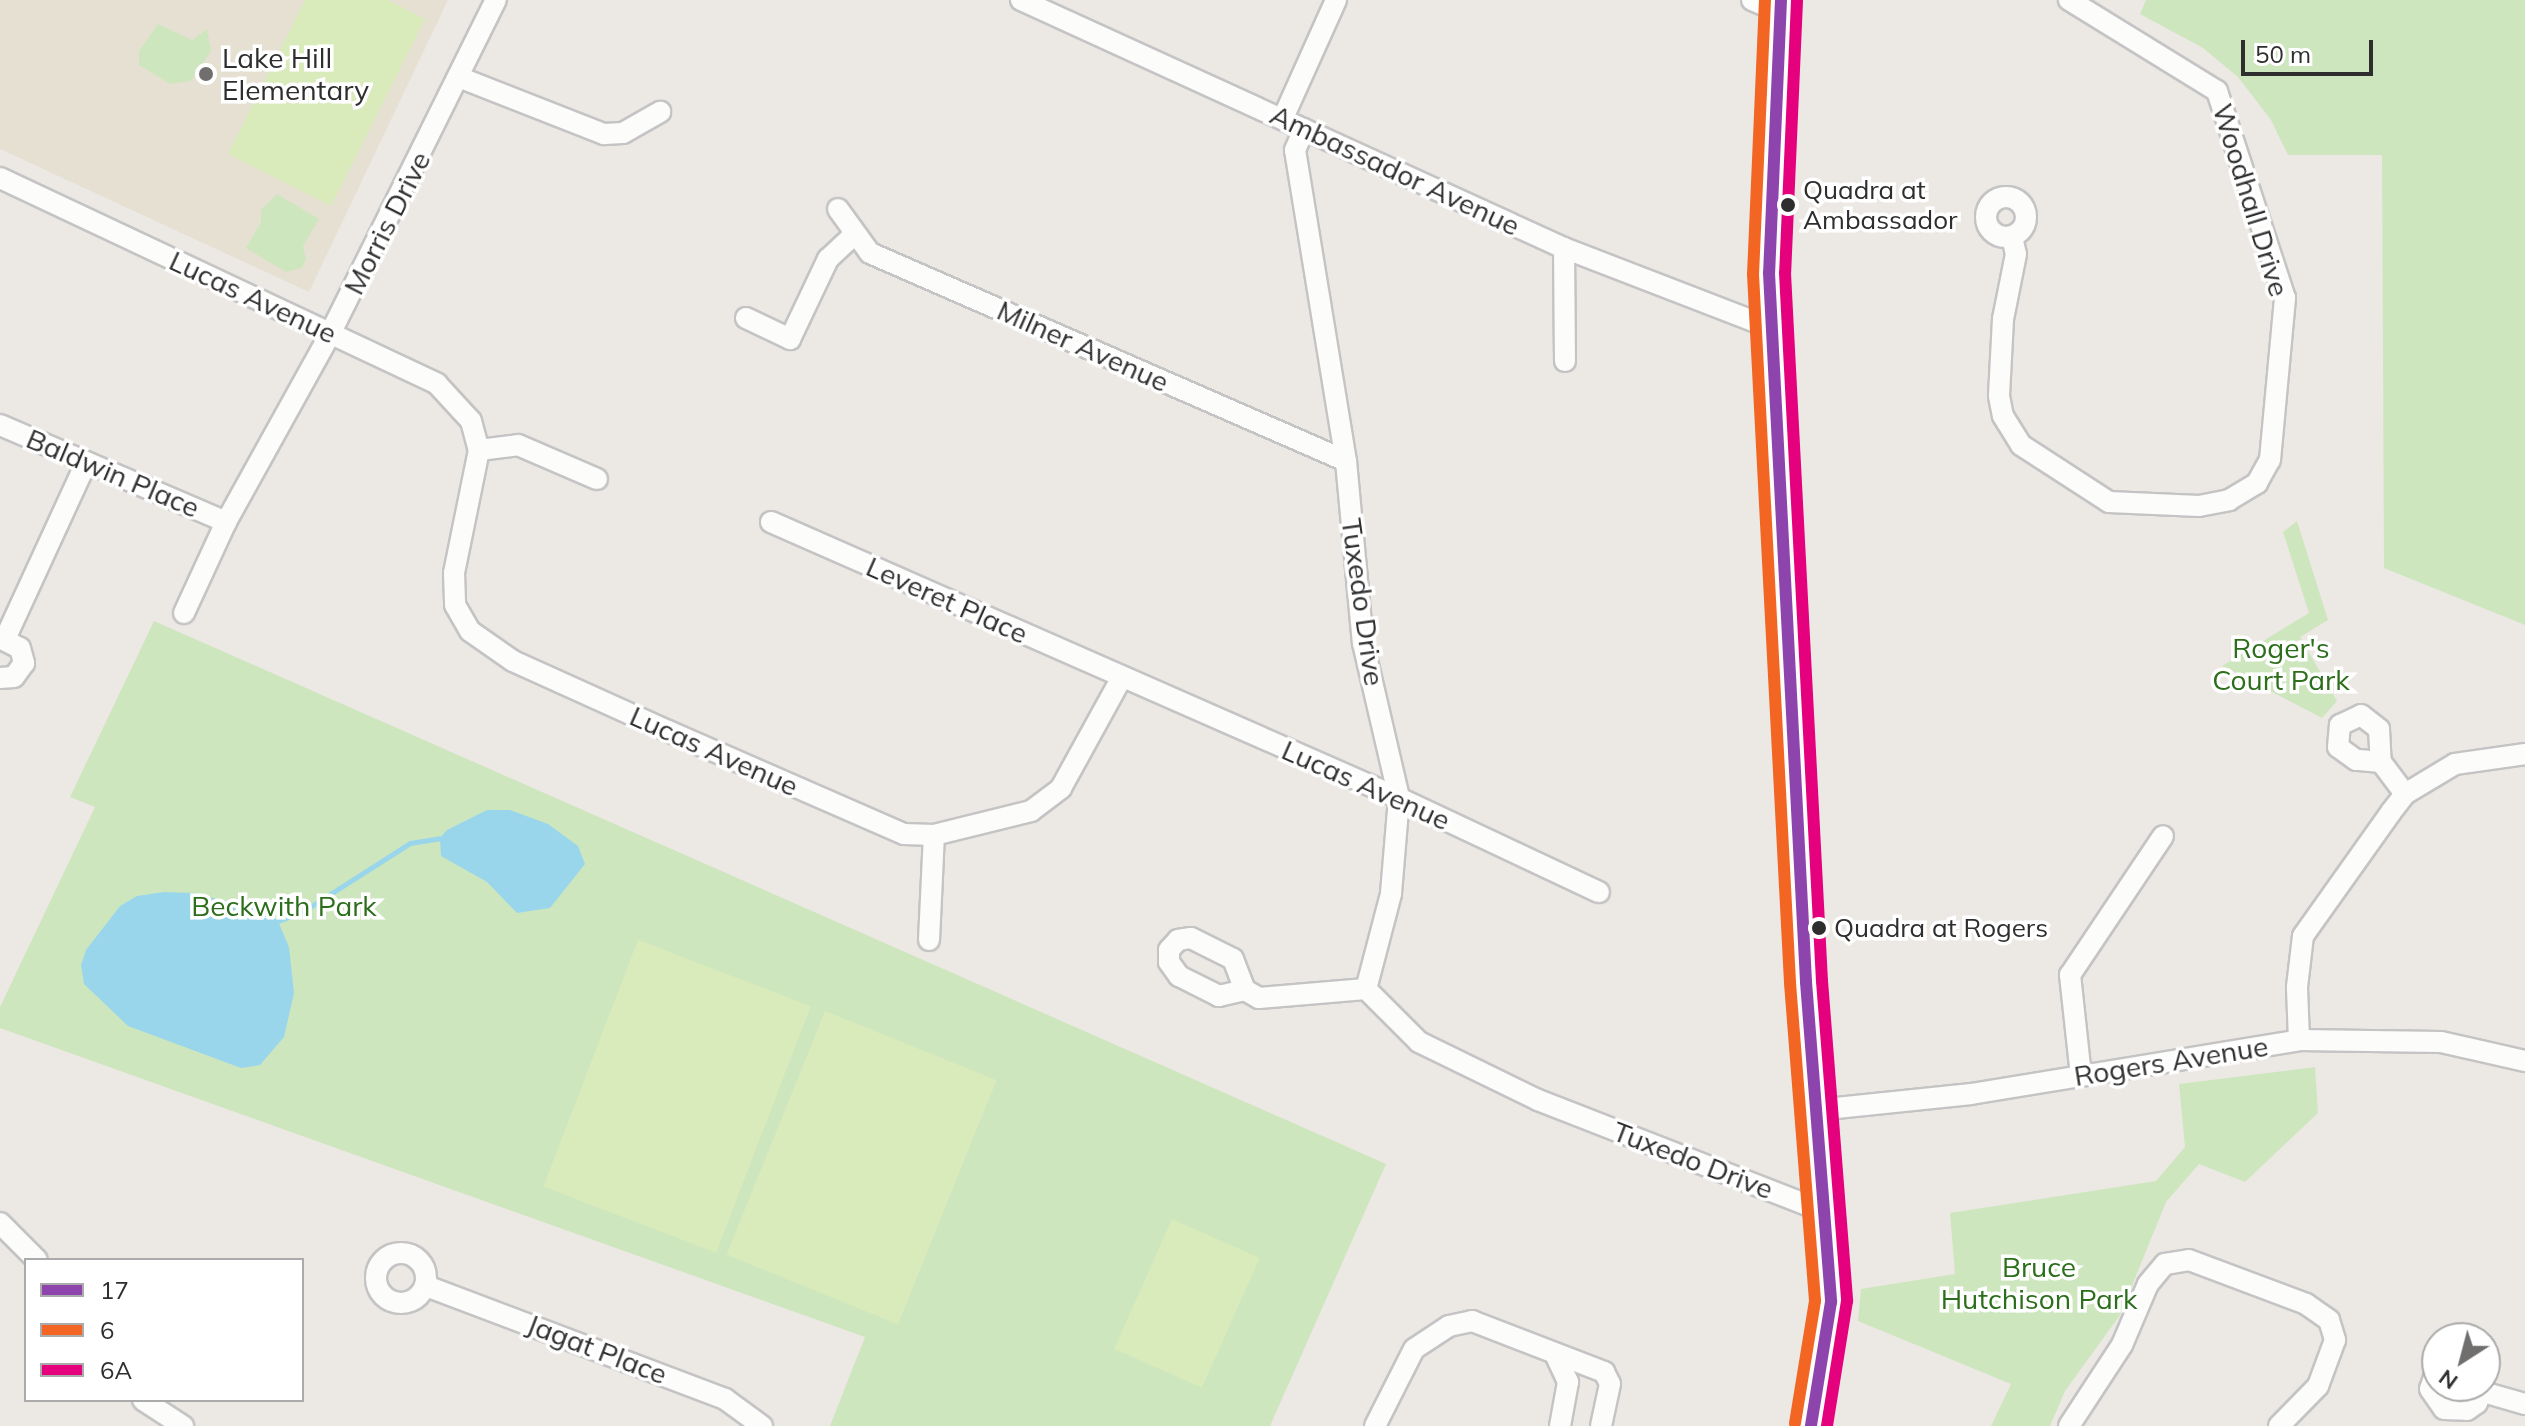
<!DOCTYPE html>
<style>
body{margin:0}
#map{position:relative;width:2525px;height:1426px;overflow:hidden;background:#ece8e4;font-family:Mulish,sans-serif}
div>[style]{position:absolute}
.education>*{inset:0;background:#e6e0d3}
.green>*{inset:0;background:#cee6be}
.pitch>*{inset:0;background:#d9eabb;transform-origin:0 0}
.water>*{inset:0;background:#99d6ec}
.stream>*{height:5px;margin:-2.5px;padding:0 2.5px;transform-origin:2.5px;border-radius:2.5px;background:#99d6ec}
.roads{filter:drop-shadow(2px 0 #c5c4c5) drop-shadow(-2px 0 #c5c4c5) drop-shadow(0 2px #c5c4c5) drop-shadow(0 -2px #c5c4c5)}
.minor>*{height:20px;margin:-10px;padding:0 10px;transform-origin:10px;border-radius:10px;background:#fcfcfb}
.minor>.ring{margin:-10px;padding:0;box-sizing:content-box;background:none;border:20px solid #fcfcfb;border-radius:50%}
.secondary>*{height:28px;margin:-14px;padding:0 14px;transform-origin:14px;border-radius:14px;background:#fcfcfb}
.bus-1>*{height:12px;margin:-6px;padding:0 6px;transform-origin:6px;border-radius:6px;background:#8e44ad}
.bus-2>*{height:12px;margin:-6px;padding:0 6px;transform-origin:6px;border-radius:6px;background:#f26522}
.bus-3>*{height:12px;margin:-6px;padding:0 6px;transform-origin:6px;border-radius:6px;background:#e5007d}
.dots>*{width:22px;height:22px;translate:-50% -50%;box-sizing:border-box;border:4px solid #fff;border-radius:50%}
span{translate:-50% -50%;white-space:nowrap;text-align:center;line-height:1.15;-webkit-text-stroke:7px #fff;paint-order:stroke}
.bus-label{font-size:26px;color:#2e2e2e}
.left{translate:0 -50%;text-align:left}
.poi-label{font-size:28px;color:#2e2e2e}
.street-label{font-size:28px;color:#2e2e2e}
.park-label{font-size:28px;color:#2c6e1b}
.legend{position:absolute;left:24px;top:1258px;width:280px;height:144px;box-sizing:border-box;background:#fff;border:2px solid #ababab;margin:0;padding:10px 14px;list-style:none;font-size:24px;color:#2e2e2e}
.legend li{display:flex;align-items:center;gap:16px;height:40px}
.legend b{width:40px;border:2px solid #ababab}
.north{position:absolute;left:2421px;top:1322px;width:80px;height:80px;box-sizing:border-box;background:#fff;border:2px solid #ababab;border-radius:50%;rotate:216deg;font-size:22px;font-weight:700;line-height:32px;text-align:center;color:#2e2e2e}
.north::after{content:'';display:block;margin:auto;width:28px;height:36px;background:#706f6e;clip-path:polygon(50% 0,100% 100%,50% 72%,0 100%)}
.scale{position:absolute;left:2241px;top:40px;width:132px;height:36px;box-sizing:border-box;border:4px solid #2e2e2e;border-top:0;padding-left:10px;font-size:24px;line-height:28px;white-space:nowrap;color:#2e2e2e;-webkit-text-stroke:6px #fff;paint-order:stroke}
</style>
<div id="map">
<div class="education">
<div style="clip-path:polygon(0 0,448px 0,309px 292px,0 149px)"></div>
</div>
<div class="green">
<div style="clip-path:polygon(2146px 0,2525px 0,2525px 625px,2384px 568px,2382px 155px,2288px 155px,2271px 120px,2238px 77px,2203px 48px,2140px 14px)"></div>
<div style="clip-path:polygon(158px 24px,192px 40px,207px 29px,211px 51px,191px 81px,170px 84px,139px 65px,139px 51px)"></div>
<div style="clip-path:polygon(277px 194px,319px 219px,303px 246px,306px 259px,302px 268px,286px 272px,246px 248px,261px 222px,261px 210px)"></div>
<div style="clip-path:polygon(2297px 521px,2328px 620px,2300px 637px,2337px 701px,2322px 718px,2222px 666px,2309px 613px,2283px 532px)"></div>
<div style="clip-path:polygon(154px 621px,1386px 1164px,1270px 1426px,830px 1426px,865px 1337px,0 1028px,0 1007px,95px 807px,70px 797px)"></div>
<div style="clip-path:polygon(2315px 1067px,2318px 1113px,2245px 1182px,2199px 1164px,2166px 1202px,2120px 1315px,2065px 1391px,2050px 1426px,1991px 1426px,2011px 1384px,1858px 1321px,1861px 1289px,1955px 1274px,1950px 1213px,2156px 1181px,2185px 1147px,2179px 1084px)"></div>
</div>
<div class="pitch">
<div style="clip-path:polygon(305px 0,388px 0,425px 19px,331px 206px,228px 154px)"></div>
<div style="left:638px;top:940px;width:185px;height:264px;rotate:21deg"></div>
<div style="left:825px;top:1011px;width:185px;height:263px;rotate:22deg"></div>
<div style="left:1172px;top:1219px;width:96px;height:142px;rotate:24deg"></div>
</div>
<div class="water">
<div style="clip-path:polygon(487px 810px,510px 810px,548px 824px,578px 846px,585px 864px,550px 908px,517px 913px,487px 882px,441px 856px,440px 838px,447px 830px)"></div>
<div style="clip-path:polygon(164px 892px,193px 893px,269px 912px,278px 921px,289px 947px,294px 993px,284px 1037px,260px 1065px,241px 1068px,128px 1026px,84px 984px,81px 965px,86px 950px,120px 906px,137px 896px)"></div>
</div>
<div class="stream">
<div style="left:278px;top:921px;width:26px;rotate:-21deg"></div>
<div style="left:302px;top:912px;width:128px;rotate:-32.6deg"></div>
<div style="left:410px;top:843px;width:30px;rotate:-9deg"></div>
</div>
<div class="roads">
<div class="minor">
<div style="left:1021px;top:0;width:597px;rotate:24.55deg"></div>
<div style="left:1564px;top:248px;width:225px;rotate:21.1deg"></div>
<div style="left:1752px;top:0;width:30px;rotate:23deg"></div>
<div style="left:461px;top:78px;width:154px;rotate:21.4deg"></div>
<div style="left:604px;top:134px;width:19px;rotate:-3deg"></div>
<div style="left:623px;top:133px;width:43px;rotate:-29.6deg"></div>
<div style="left:1283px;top:118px;width:129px;rotate:-65.8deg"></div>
<div style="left:1304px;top:129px;width:23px;rotate:113deg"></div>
<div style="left:1295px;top:150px;width:315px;rotate:80.7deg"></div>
<div style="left:1346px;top:461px;width:183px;rotate:84.7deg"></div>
<div style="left:1363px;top:643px;width:159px;rotate:76.9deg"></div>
<div style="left:1399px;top:798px;width:96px;rotate:94.8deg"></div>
<div style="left:1391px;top:894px;width:98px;rotate:104.7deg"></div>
<div style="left:1366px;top:989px;width:75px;rotate:45deg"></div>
<div style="left:1419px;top:1042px;width:132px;rotate:26deg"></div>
<div style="left:1538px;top:1100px;width:311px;rotate:21.3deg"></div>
<div style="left:0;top:178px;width:483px;rotate:25.2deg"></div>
<div style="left:437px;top:384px;width:50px;rotate:47.4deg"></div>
<div style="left:471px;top:421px;width:30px;rotate:75deg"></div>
<div style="left:479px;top:450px;width:126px;rotate:101.5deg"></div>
<div style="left:454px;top:573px;width:32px;rotate:88deg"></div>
<div style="left:455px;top:605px;width:30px;rotate:60deg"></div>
<div style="left:470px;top:631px;width:52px;rotate:34.9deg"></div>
<div style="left:513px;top:661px;width:170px;rotate:24.3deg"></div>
<div style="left:668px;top:731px;width:257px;rotate:23.6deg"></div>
<div style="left:904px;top:834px;width:30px;rotate:2deg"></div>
<div style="left:934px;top:835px;width:100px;rotate:-13.9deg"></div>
<div style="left:1031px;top:811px;width:38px;rotate:-37deg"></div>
<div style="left:1061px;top:788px;width:127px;rotate:-61.2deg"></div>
<div class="ring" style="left:1986px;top:197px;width:20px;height:20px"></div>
<div style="left:838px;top:209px;width:54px;rotate:54deg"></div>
<div style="left:870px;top:253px;width:519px;rotate:23.6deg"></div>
<div style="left:2012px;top:237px;width:17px;rotate:77deg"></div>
<div style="left:2016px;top:254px;width:66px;rotate:101.3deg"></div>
<div style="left:2003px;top:319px;width:77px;rotate:93deg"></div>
<div style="left:1999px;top:396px;width:20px;rotate:79deg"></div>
<div style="left:2003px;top:416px;width:34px;rotate:58deg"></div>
<div style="left:2021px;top:445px;width:105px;rotate:32.9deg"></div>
<div style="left:2109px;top:502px;width:90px;rotate:2.5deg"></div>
<div style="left:2199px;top:506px;width:31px;rotate:-11deg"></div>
<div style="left:2229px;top:500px;width:33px;rotate:-31deg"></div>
<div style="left:2257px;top:483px;width:26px;rotate:-61deg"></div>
<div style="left:2270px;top:460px;width:163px;rotate:-84.7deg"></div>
<div style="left:2285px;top:298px;width:218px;rotate:-108.2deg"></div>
<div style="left:2217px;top:91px;width:174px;rotate:-148.4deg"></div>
<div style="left:1564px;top:248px;width:113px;rotate:89.5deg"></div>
<div style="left:746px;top:318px;width:49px;rotate:25.5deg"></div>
<div style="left:790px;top:339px;width:89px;rotate:-64.6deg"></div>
<div style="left:828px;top:259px;width:37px;rotate:-43deg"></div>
<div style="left:0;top:425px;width:246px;rotate:23.2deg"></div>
<div style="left:479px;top:450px;width:39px;rotate:-7deg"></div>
<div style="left:518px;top:445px;width:86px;rotate:23.3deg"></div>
<div style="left:771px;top:522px;width:686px;rotate:23.73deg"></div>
<div style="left:1399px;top:798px;width:221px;rotate:25.2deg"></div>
<div style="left:184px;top:613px;width:100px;rotate:-65.2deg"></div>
<div style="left:226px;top:522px;width:215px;rotate:-61deg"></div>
<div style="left:330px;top:334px;width:373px;rotate:-63.6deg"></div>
<div style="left:0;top:638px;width:22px;rotate:27deg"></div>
<div style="left:20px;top:648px;width:16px;rotate:75deg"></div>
<div style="left:24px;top:663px;width:17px;rotate:126deg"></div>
<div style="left:14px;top:677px;width:14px;rotate:176deg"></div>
<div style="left:5px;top:639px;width:194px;rotate:-65.3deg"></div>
<div style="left:2361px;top:715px;width:23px;rotate:38deg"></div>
<div style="left:2379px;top:729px;width:33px;rotate:87deg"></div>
<div style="left:2381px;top:762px;width:25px;rotate:-175deg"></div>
<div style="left:2356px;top:760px;width:22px;rotate:-144deg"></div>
<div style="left:2338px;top:747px;width:22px;rotate:-85deg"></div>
<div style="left:2340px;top:725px;width:23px;rotate:-25deg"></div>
<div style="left:2381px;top:762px;width:40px;rotate:53deg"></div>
<div style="left:929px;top:940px;width:105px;rotate:-87.3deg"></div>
<div style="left:1245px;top:990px;width:27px;rotate:167deg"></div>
<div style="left:1219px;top:996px;width:45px;rotate:-153.4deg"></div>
<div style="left:1179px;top:976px;width:17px;rotate:-126deg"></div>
<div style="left:1169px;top:962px;width:12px;rotate:-90deg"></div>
<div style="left:1169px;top:950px;width:13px;rotate:-48deg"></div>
<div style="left:1178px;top:940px;width:13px;rotate:-9deg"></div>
<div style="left:1191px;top:938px;width:47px;rotate:26.6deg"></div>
<div style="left:1233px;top:959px;width:33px;rotate:69deg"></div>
<div style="left:1245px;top:990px;width:16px;rotate:30deg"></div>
<div style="left:1259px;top:998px;width:107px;rotate:-4.8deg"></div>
<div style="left:2299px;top:1040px;width:53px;rotate:-92.2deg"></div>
<div style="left:2297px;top:987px;width:51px;rotate:-83.3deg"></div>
<div style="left:2303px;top:936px;width:152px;rotate:-54.6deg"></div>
<div style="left:2391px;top:812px;width:23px;rotate:-52deg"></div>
<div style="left:2405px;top:794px;width:58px;rotate:-31deg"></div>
<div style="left:2455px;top:764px;width:71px;rotate:-8.1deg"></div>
<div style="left:2081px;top:1076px;width:102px;rotate:-96.2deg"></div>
<div style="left:2070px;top:975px;width:167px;rotate:-56.2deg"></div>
<div style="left:1817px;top:1110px;width:155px;rotate:-5.9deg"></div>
<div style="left:1971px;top:1094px;width:332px;rotate:-9.3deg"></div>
<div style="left:2299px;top:1040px;width:142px;rotate:0.8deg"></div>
<div style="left:2441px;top:1042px;width:86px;rotate:12.7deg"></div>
<div style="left:0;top:1223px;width:52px;rotate:45deg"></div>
<div class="ring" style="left:376px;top:1253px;width:30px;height:30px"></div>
<div style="left:426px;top:1286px;width:320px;rotate:20.7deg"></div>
<div style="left:725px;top:1399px;width:46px;rotate:36.1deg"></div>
<div style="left:1555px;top:1354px;width:31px;rotate:65deg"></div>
<div style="left:1568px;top:1382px;width:45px;rotate:100.3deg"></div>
<div style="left:2437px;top:1368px;width:22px;rotate:108deg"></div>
<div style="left:2430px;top:1389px;width:24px;rotate:55deg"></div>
<div style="left:2444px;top:1409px;width:23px;rotate:2deg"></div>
<div style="left:2467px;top:1410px;width:12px;rotate:-35deg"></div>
<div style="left:2477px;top:1403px;width:18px;rotate:-71deg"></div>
<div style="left:2483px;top:1392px;width:44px;rotate:15.9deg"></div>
<div style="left:143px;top:1400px;width:48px;rotate:33deg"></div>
<div style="left:1375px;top:1426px;width:86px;rotate:-63.1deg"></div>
<div style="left:1414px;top:1349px;width:42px;rotate:-33.3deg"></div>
<div style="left:1449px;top:1326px;width:24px;rotate:-12deg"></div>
<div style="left:1472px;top:1321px;width:142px;rotate:21.1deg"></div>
<div style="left:1604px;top:1372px;width:13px;rotate:63deg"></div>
<div style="left:1610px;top:1384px;width:43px;rotate:102.1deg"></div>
<div style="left:2069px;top:1426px;width:97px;rotate:-56.8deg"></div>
<div style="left:2122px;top:1345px;width:66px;rotate:-66.9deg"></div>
<div style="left:2148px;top:1284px;width:26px;rotate:-50deg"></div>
<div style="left:2165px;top:1264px;width:24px;rotate:-9deg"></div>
<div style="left:2189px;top:1260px;width:125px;rotate:20.6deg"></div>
<div style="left:2306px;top:1304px;width:28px;rotate:35deg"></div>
<div style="left:2329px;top:1320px;width:21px;rotate:73deg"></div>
<div style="left:2335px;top:1340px;width:49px;rotate:110.3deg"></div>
<div style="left:2318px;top:1386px;width:56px;rotate:134.3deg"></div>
</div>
<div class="secondary">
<div style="left:1781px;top:0;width:273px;rotate:92.5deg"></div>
<div style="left:1769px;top:273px;width:710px;rotate:87.01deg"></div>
<div style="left:1806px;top:982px;width:321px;rotate:85.5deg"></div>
<div style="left:1831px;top:1302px;width:126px;rotate:99.2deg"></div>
</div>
</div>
<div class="bus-1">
<div style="left:1781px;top:0;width:273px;rotate:92.5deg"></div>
<div style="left:1769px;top:273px;width:710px;rotate:87.01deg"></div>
<div style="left:1806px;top:982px;width:321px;rotate:85.5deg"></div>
<div style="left:1831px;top:1302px;width:126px;rotate:99.2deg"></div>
</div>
<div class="bus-2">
<div style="left:1765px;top:0;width:274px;rotate:92.5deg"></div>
<div style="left:1753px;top:274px;width:710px;rotate:87.01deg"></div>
<div style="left:1790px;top:983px;width:319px;rotate:85.5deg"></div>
<div style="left:1815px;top:1301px;width:124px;rotate:99.3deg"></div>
</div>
<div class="bus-3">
<div style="left:1797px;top:1px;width:272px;rotate:92.5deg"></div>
<div style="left:1785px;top:273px;width:709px;rotate:87.01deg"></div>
<div style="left:1822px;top:981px;width:321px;rotate:85.5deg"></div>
<div style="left:1847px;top:1301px;width:127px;rotate:99.1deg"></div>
</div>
<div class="dots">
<div style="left:206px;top:74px;background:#706f6e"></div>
<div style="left:1788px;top:205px;background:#2e2e2e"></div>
<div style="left:1819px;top:928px;background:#2e2e2e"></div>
</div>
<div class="bus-label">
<span class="left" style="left:1803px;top:205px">Quadra at<br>Ambassador</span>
<span class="left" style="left:1834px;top:928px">Quadra at Rogers</span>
</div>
<div class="poi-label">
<span class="left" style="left:222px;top:74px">Lake Hill<br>Elementary</span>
</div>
<div class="street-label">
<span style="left:1395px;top:170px;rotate:25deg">Ambassador Avenue</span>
<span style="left:2251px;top:200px;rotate:73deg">Woodhall Drive</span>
<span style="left:387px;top:223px;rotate:-63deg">Morris Drive</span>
<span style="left:253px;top:297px;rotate:25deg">Lucas Avenue</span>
<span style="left:1083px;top:346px;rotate:24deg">Milner Avenue</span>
<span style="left:113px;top:473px;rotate:23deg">Baldwin Place</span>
<span style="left:947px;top:600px;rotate:24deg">Leveret Place</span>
<span style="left:1363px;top:602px;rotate:82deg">Tuxedo Drive</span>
<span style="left:714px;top:751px;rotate:24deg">Lucas Avenue</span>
<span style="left:1366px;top:785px;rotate:24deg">Lucas Avenue</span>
<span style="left:2171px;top:1061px;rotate:-9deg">Rogers Avenue</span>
<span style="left:1693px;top:1160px;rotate:21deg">Tuxedo Drive</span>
<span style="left:597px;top:1349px;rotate:21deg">Jagat Place</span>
</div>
<div class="park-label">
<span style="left:2281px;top:664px">Roger's<br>Court Park</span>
<span style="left:284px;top:906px">Beckwith Park</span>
<span style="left:2039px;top:1283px">Bruce<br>Hutchison Park</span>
</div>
<ul class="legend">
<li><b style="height:10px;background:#8e44ad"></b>17</li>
<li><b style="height:10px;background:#f26522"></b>6</li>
<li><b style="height:10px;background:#e5007d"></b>6A</li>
</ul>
<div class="north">N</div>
<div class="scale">50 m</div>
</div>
